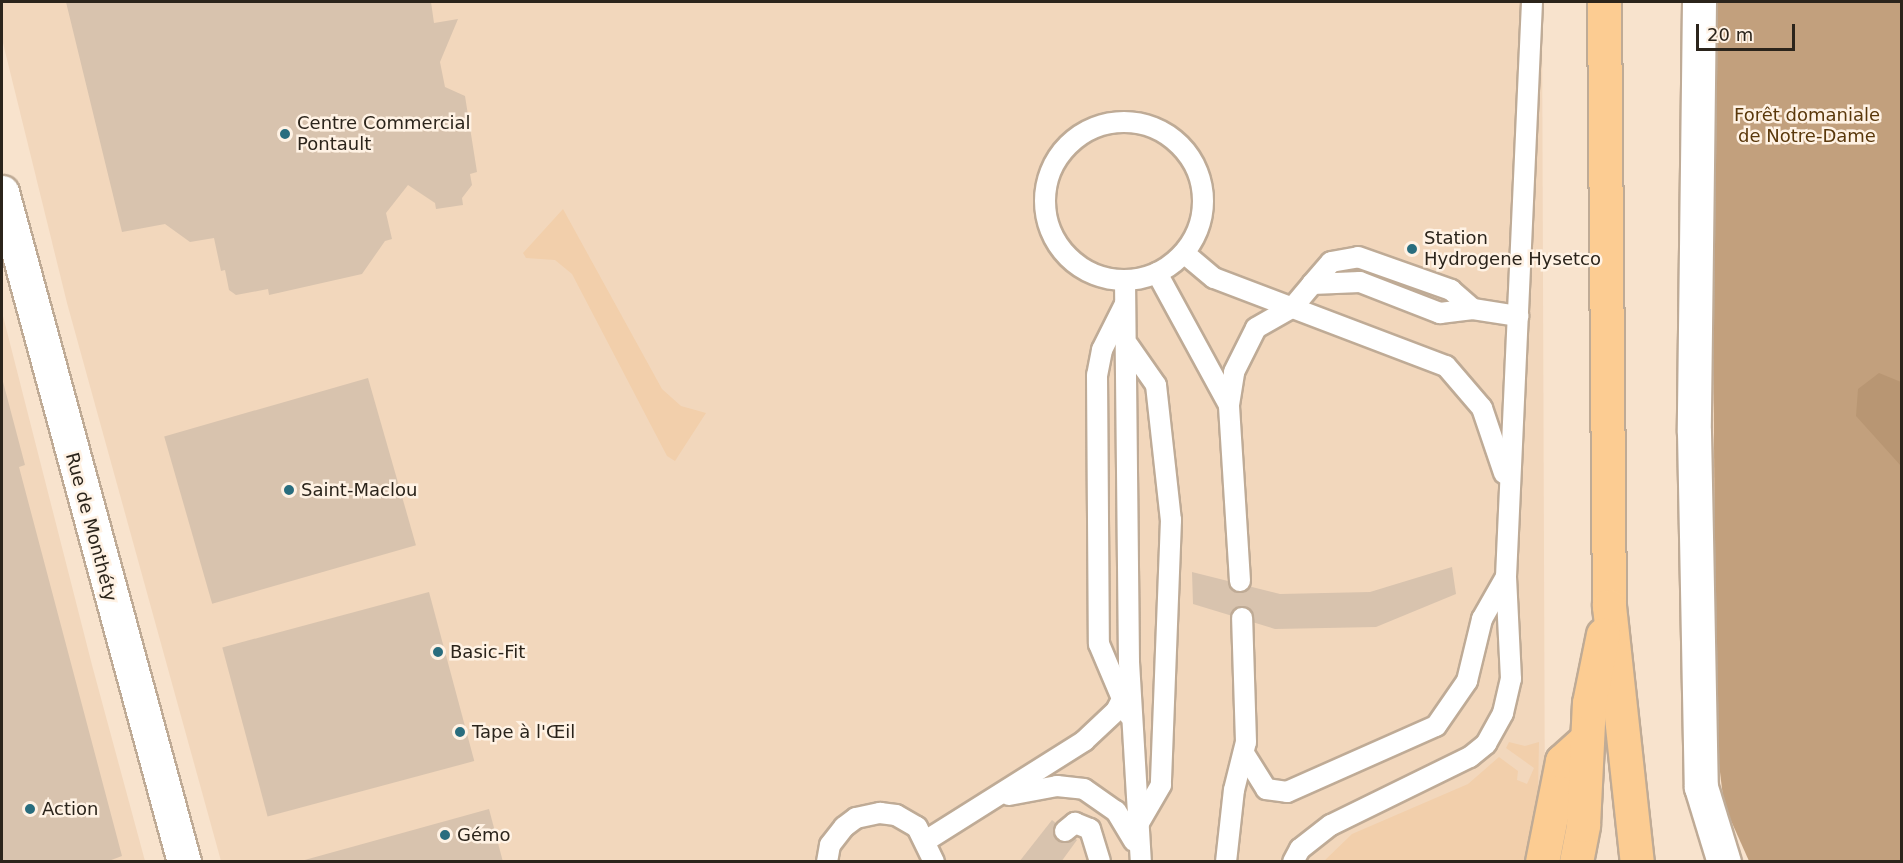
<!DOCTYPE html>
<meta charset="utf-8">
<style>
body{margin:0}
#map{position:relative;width:1903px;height:863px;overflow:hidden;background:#f8e3cd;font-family:"DejaVu Sans",sans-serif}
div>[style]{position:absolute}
.built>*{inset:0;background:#f2d7bc}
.green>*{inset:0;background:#f2cfab}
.forest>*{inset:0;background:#c2a07d}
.water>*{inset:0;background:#b89673}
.building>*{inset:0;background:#d8c3ae;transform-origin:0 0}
.roads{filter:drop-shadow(2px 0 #bfab96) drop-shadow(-2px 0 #bfab96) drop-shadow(0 2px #bfab96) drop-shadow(0 -2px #bfab96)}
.lane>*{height:20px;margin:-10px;padding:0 10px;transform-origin:10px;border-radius:10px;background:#fff}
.lane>.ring{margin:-10px;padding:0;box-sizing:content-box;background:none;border:20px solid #fff;border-radius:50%}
.secondary>*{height:33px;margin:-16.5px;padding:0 16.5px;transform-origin:16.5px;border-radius:16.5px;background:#fff}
.primary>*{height:33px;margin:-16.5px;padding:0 16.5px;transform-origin:16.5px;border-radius:16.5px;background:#fccc92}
.dots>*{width:16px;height:16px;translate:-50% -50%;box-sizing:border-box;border:3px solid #fff2e4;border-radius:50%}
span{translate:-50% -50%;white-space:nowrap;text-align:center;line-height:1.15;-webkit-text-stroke:5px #fff2e4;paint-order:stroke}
.park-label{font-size:18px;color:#5a380b}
.poi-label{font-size:18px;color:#2b241b}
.left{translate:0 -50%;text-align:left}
.street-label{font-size:18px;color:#2b241b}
.frame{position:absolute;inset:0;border:3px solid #2b241b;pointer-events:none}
.scale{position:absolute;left:1696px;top:24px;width:99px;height:27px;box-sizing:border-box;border:3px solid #2b241b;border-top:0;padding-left:8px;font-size:18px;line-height:21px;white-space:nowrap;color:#2b241b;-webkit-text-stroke:4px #fff2e4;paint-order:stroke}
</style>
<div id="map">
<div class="built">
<div style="clip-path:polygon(2px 2px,1542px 2px,1545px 833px,1527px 862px,221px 861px,67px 303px,2px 39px)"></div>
<div style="clip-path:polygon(2px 312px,92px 665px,145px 861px,2px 861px)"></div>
</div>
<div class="green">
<div style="clip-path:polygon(563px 209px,662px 389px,681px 406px,706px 413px,675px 461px,667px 456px,572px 274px,555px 260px,526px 258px,523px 253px)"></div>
<div style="clip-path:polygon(1509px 742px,1525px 746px,1539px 742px,1538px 794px,1525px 861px,1323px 862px,1352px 834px,1468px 784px,1499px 757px,1518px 771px,1517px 780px,1527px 784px,1534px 768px,1506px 748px)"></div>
</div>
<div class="forest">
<div style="clip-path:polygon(1711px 2px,1901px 2px,1901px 861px,1749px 861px,1724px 805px,1716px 739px)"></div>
</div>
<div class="water">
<div style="clip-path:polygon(1879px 373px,1901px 382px,1901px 466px,1856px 416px,1858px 389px)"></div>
</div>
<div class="building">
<div style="clip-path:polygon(66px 2px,431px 2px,434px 23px,458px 19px,440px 62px,445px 87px,465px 96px,477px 172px,470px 174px,472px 185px,462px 198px,463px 205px,436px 209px,435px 203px,408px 185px,386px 213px,392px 239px,385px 241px,362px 274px,269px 295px,268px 289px,236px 295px,229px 290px,225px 270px,221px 271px,214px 238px,190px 242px,165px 224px,122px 232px)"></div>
<div style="clip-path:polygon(2px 378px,25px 465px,19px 467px,122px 856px,106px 862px,2px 862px)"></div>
<div style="left:368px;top:378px;width:174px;height:212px;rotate:74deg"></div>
<div style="clip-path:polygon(1452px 567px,1456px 594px,1376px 627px,1275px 629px,1193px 604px,1192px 572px,1280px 594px,1370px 592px)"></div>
<div style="left:429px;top:592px;width:175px;height:214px;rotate:75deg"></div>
<div style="clip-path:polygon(489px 809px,503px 862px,301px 862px,301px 861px)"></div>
<div style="clip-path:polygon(1052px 820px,1077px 840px,1061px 862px,1019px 862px)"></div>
</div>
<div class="roads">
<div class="lane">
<div class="ring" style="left:1045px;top:122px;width:138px;height:138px"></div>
<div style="left:1184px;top:253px;width:39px;rotate:40deg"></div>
<div style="left:1214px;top:278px;width:248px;rotate:20.8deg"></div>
<div style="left:1446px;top:366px;width:55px;rotate:49.4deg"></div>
<div style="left:1482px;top:408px;width:69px;rotate:71.3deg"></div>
<div style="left:1157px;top:273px;width:150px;rotate:61.4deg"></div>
<div style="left:1125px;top:280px;width:382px;rotate:89.4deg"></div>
<div style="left:1129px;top:662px;width:200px;rotate:86.6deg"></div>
<div style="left:1312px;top:284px;width:29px;rotate:-49deg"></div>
<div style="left:1331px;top:262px;width:27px;rotate:-10deg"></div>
<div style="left:1358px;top:257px;width:99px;rotate:19.5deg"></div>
<div style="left:1451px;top:290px;width:29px;rotate:41deg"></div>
<div style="left:1125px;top:304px;width:51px;rotate:116.6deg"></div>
<div style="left:1102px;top:350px;width:25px;rotate:101deg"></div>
<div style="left:1097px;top:375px;width:269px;rotate:89.6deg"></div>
<div style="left:1099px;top:644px;width:77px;rotate:67.1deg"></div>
<div style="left:1128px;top:345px;width:49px;rotate:55deg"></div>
<div style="left:1156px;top:385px;width:136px;rotate:83.7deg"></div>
<div style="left:1171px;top:520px;width:265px;rotate:92.2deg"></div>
<div style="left:1161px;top:785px;width:50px;rotate:120.2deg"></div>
<div style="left:1240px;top:581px;width:176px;rotate:-93.6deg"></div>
<div style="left:1229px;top:405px;width:33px;rotate:-81deg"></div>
<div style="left:1234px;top:372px;width:49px;rotate:-63.4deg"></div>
<div style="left:1256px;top:328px;width:43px;rotate:-29.6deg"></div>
<div style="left:1293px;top:307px;width:30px;rotate:-50deg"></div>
<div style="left:1312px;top:284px;width:48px;rotate:-2.4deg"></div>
<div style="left:1360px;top:282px;width:86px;rotate:21.2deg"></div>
<div style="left:1440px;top:313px;width:33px;rotate:-7deg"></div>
<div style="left:1473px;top:309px;width:46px;rotate:8.8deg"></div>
<div style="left:1245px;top:755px;width:40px;rotate:58deg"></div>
<div style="left:1266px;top:789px;width:21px;rotate:8deg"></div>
<div style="left:1287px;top:792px;width:163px;rotate:-23.9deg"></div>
<div style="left:1436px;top:726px;width:55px;rotate:-55.4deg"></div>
<div style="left:1467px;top:681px;width:64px;rotate:-76.4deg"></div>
<div style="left:1482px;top:619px;width:48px;rotate:-60.3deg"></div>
<div style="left:1009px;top:795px;width:49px;rotate:-10.6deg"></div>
<div style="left:1057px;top:786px;width:27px;rotate:6deg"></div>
<div style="left:1084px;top:789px;width:39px;rotate:35deg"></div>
<div style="left:1116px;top:811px;width:35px;rotate:59deg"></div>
<div style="left:1065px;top:831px;width:13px;rotate:-39deg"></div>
<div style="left:1075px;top:823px;width:16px;rotate:22deg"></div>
<div style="left:1090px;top:829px;width:34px;rotate:73deg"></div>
<div style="left:927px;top:840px;width:186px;rotate:-32.2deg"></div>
<div style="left:1084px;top:741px;width:44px;rotate:-43.2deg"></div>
<div style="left:1116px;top:711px;width:22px;rotate:-63deg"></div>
<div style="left:827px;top:862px;width:17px;rotate:-80deg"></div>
<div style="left:830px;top:845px;width:23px;rotate:-52deg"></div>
<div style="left:844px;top:827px;width:15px;rotate:-37deg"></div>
<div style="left:856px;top:818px;width:25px;rotate:-12deg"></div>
<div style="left:880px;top:813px;width:16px;rotate:7deg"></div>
<div style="left:896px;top:815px;width:24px;rotate:30deg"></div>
<div style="left:917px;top:827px;width:39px;rotate:64deg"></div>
<div style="left:1226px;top:862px;width:72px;rotate:-83.7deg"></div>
<div style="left:1234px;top:790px;width:49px;rotate:-76deg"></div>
<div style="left:1246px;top:742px;width:124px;rotate:-91.8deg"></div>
<div style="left:1293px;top:862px;width:15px;rotate:-62deg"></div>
<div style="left:1300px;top:849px;width:39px;rotate:-38deg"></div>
<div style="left:1331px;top:825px;width:155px;rotate:-26.1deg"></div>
<div style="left:1470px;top:757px;width:21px;rotate:-39deg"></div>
<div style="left:1486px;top:744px;width:35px;rotate:-61deg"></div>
<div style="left:1503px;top:713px;width:35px;rotate:-77deg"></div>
<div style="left:1511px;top:679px;width:102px;rotate:-92.8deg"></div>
<div style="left:1506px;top:577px;width:576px;rotate:-87.41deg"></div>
</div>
<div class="secondary">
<div style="left:1699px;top:2px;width:430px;rotate:90.7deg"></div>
<div style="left:1694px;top:432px;width:355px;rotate:88.9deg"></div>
<div style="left:1701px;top:787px;width:78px;rotate:73deg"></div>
<div style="left:2px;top:192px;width:694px;rotate:74.8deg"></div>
</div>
<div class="primary">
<div style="left:1604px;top:2px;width:604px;rotate:89.53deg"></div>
<div style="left:1609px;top:606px;width:258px;rotate:83.8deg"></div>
<div style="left:1542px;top:862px;width:103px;rotate:-78.8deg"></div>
<div style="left:1562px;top:761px;width:30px;rotate:-42deg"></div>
<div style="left:1576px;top:862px;width:38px;rotate:-79deg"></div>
<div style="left:1583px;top:825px;width:122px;rotate:-87.2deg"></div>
<div style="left:1589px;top:703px;width:70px;rotate:-78.5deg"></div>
</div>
</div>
<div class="dots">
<div style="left:285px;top:134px;background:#296d7e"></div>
<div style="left:1412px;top:249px;background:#296d7e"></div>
<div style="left:289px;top:490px;background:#296d7e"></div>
<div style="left:438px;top:652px;background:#296d7e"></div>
<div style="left:460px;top:732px;background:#296d7e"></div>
<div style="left:30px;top:809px;background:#296d7e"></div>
<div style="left:445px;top:835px;background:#296d7e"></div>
</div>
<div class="park-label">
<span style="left:1807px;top:126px">Forêt domaniale<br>de Notre-Dame</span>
</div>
<div class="poi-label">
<span class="left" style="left:297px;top:134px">Centre Commercial<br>Pontault</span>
<span class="left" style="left:1424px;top:249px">Station<br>Hydrogene Hysetco</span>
<span class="left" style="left:301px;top:490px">Saint-Maclou</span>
<span class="left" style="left:450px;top:652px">Basic-Fit</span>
<span class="left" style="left:472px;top:732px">Tape à l'Œil</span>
<span class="left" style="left:42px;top:809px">Action</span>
<span class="left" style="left:457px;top:835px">Gémo</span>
</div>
<div class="street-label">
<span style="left:91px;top:527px;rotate:75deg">Rue de Monthéty</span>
</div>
<div class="frame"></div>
<div class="scale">20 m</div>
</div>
